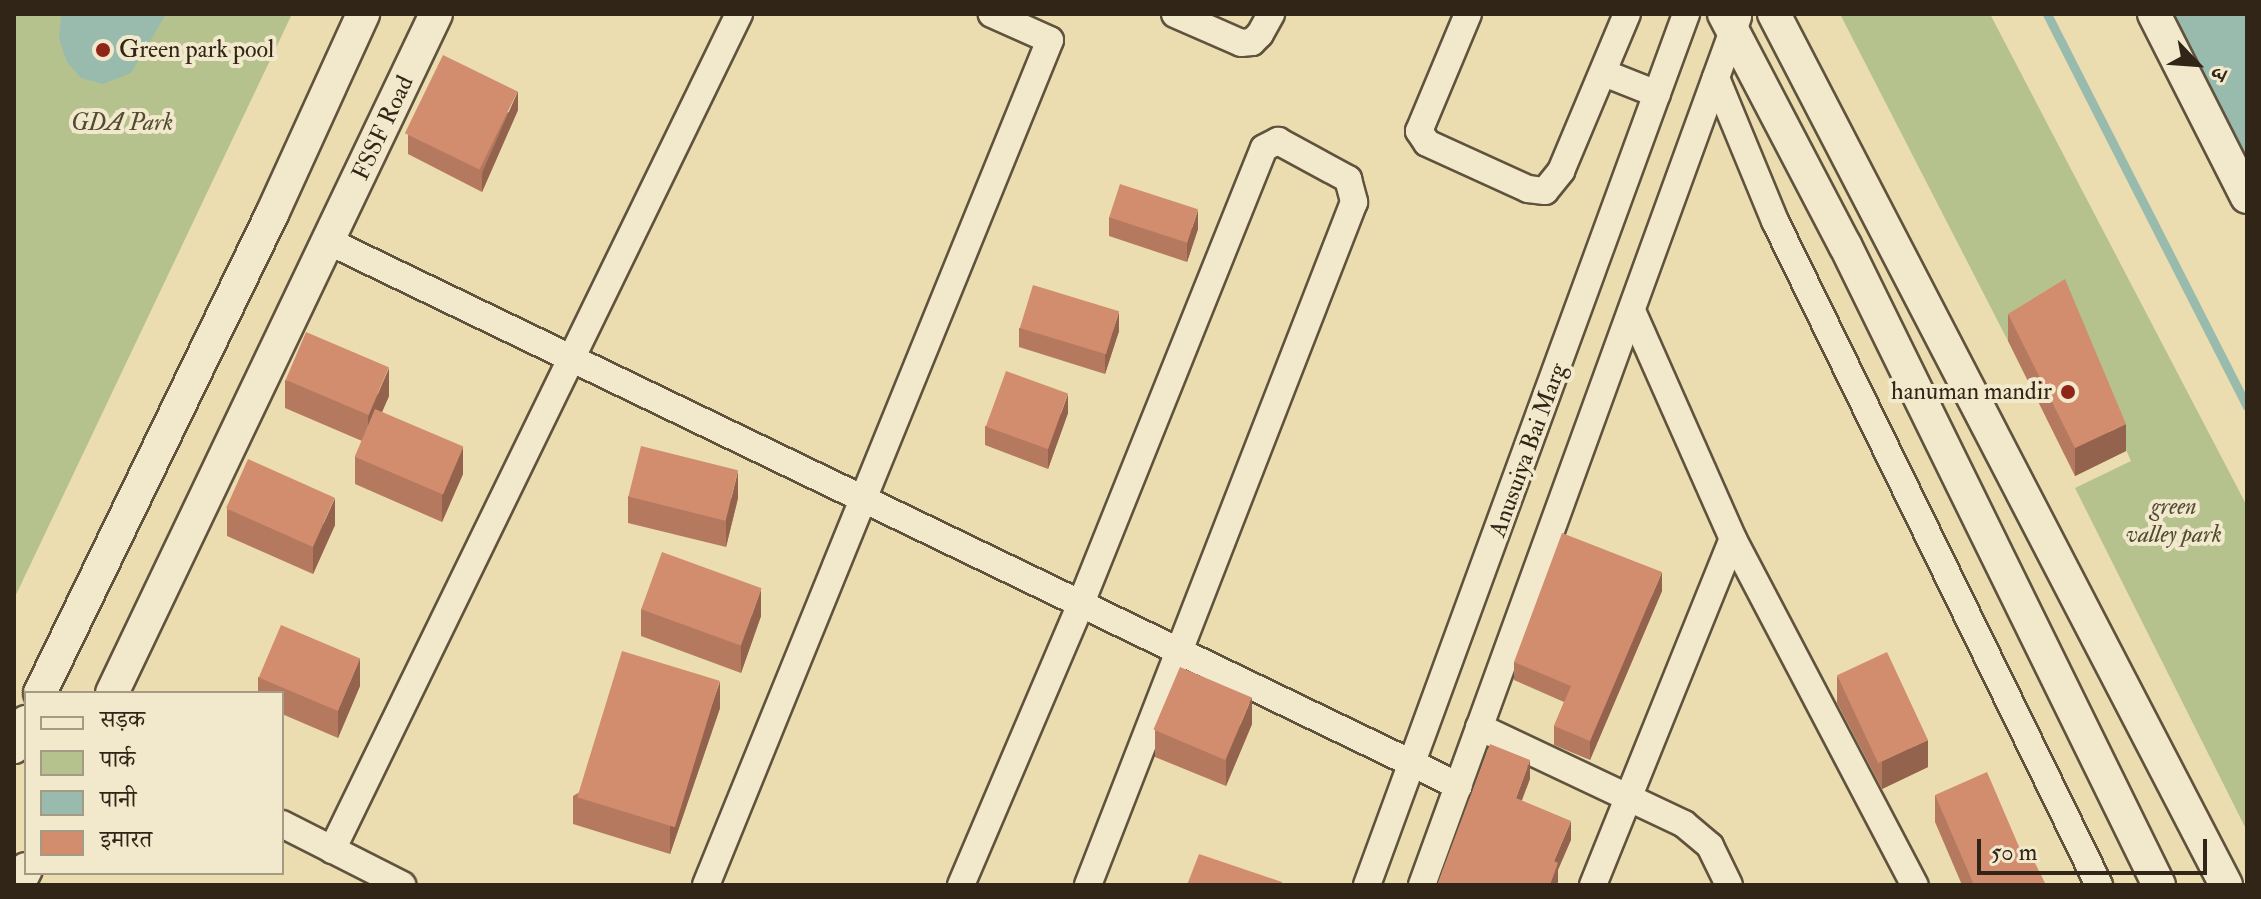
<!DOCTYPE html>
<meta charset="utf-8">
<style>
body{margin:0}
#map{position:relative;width:2261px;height:899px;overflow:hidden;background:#ebddb0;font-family:"IM FELL Double Pica","Noto Serif Devanagari",serif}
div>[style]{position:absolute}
.green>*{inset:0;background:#b5c28d}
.water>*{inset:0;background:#98bbae}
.stream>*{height:9px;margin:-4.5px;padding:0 4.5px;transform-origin:4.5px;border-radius:4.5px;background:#98bbae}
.roads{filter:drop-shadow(2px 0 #60533e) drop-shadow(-2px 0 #60533e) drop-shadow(0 2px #60533e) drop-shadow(0 -2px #60533e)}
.minor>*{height:26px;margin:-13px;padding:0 13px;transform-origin:13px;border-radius:13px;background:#f2e9cc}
.tertiary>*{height:32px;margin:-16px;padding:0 16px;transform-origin:16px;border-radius:16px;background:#f2e9cc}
.wall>*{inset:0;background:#b5795f}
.shaded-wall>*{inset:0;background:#93634e}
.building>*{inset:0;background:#d28d6f;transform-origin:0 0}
.dots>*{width:22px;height:22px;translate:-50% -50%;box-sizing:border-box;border:4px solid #f2e9cc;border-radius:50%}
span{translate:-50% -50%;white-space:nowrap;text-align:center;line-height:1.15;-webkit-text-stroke:8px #f2e9cc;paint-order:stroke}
.poi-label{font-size:24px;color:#312518}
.left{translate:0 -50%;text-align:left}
.right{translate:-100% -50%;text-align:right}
.park-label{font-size:24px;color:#524c35;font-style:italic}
.street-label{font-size:24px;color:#312518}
.frame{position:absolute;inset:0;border:16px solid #312518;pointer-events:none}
.legend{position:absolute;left:24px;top:691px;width:260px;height:184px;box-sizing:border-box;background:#f2e9cc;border:2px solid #a59b84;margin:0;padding:10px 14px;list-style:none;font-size:24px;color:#312518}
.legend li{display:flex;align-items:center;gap:16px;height:40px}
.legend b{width:40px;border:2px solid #a59b84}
.north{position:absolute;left:2157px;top:24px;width:80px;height:80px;-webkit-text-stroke:6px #f2e9cc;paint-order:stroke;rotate:115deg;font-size:22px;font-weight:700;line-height:32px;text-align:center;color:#312518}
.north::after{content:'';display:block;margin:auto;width:28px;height:36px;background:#312518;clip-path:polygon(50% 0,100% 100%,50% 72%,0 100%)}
.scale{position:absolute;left:1977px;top:839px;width:230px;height:36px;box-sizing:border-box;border:4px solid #312518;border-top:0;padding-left:10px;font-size:24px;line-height:28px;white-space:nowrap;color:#312518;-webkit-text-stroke:6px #f2e9cc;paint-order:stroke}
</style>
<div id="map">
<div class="green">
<div style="clip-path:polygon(14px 14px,292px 14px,14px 599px)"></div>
<div style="clip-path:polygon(1840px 14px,1990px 14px,2247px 506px,2247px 831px,2075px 488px,2131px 461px,2092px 372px,2008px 341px)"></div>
</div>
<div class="water">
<div style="clip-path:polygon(61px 14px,166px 14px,131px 73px,103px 84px,81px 78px,67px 62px,59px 39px)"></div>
<div style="clip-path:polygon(2167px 14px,2247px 14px,2247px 164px)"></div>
</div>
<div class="stream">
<div style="left:2047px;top:14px;width:440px;rotate:63deg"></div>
</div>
<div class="roads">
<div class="minor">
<div style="left:1175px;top:14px;width:72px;rotate:23.7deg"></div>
<div style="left:1241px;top:43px;width:11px;rotate:-5deg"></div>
<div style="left:1252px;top:42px;width:11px;rotate:-45deg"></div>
<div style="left:1260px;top:34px;width:23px;rotate:-61deg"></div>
<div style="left:1468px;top:14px;width:127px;rotate:112.7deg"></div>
<div style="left:1419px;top:131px;width:14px;rotate:56deg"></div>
<div style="left:1427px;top:143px;width:111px;rotate:24.5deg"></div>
<div style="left:1528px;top:189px;width:17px;rotate:7deg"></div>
<div style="left:1545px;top:191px;width:26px;rotate:-51deg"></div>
<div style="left:1561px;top:171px;width:170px;rotate:-67.2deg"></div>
<div style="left:1604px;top:73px;width:57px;rotate:21.6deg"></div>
<div style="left:1716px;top:78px;width:155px;rotate:67.6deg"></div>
<div style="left:1775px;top:221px;width:739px;rotate:63.99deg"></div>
<div style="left:330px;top:242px;width:1253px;rotate:25.73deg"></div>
<div style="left:1632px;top:311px;width:249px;rotate:66.1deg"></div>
<div style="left:1733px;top:539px;width:391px;rotate:62.3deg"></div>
<div style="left:1479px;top:727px;width:227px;rotate:25.3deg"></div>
<div style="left:1684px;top:824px;width:34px;rotate:40deg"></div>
<div style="left:1710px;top:846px;width:43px;rotate:64deg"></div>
<div style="left:282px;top:824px;width:135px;rotate:26.9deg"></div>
<div style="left:332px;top:850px;width:930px;rotate:-64.04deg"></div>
<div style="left:706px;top:885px;width:912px;rotate:-67.85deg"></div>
<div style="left:1050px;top:40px;width:64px;rotate:-155.9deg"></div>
<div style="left:961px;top:885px;width:306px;rotate:-66.9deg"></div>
<div style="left:1081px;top:603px;width:490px;rotate:-68.1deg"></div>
<div style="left:1264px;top:148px;width:16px;rotate:-27deg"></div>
<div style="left:1278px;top:141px;width:80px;rotate:28.5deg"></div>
<div style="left:1348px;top:179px;width:24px;rotate:75deg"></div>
<div style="left:1354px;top:202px;width:733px;rotate:111.28deg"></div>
<div style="left:1367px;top:885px;width:928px;rotate:-69.88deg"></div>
<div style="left:1422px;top:885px;width:924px;rotate:-70deg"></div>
<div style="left:1593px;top:885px;width:373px;rotate:-68deg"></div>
</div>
<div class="tertiary">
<div style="left:1724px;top:14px;width:261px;rotate:62.4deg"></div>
<div style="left:1845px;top:245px;width:713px;rotate:63.87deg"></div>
<div style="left:1774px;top:14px;width:981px;rotate:62.57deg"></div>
<div style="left:2154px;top:14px;width:205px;rotate:63.1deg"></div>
<div style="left:40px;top:693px;width:532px;rotate:-64.16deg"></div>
<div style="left:272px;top:214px;width:220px;rotate:-65.5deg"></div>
<div style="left:112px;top:693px;width:752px;rotate:-64.49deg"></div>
<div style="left:14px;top:747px;width:28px;rotate:-64deg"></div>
<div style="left:18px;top:885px;width:18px;rotate:-63deg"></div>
</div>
</div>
<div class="wall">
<div style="clip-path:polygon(518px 110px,482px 192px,408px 154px,408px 135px)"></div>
<div style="clip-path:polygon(1109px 217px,1198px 229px,1187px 262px,1109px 236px)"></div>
<div style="clip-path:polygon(2008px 314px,2126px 451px,2075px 476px,2008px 341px)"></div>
<div style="clip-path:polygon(1019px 328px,1119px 331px,1105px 374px,1019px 347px)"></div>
<div style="clip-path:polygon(285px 380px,389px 396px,382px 412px,463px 474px,442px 522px,355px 484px,355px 457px,362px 441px,285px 408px)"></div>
<div style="clip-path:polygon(1068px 413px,1048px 469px,985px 445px,985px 426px)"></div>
<div style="clip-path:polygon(628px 496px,738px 498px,726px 547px,628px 523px)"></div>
<div style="clip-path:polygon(227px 509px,335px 525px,313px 574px,227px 536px)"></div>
<div style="clip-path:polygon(1662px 591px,1590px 760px,1554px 745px,1554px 726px,1564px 702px,1514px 680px,1514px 662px)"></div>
<div style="clip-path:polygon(641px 609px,761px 616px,741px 673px,641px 636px)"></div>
<div style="clip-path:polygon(1837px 676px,1928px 767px,1882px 789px,1837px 703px)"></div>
<div style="clip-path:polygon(258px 677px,360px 686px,338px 738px,282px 714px,282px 693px,258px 693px)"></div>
<div style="clip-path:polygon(720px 708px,670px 854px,573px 824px,573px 796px)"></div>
<div style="clip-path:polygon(1252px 724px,1226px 786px,1155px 757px,1155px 730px)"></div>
<div style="clip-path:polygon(1935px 795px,2026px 863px,2046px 885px,1962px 885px,1935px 822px)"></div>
</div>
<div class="shaded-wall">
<div style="clip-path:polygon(518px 91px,518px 110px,482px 192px,482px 173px)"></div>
<div style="clip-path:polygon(1198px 210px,1198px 229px,1187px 262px,1187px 243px)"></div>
<div style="clip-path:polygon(1119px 312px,1119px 331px,1105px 374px,1105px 355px)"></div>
<div style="clip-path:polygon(389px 368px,389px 396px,368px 444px,368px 417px)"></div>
<div style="clip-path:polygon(1068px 394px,1068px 413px,1048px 469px,1048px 450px)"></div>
<div style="clip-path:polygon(2126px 424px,2126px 451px,2075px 476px,2075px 448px)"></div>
<div style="clip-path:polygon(463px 447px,463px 474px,442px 522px,442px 495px)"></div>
<div style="clip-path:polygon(738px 471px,738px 498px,726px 547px,726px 520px)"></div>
<div style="clip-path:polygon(335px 498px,335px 525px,313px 574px,313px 547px)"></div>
<div style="clip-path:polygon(1662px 572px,1662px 591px,1590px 760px,1590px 741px)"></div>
<div style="clip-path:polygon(761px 589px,761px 616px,741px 673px,741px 646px)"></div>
<div style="clip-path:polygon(360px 658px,360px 686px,338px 738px,338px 711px)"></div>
<div style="clip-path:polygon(720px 681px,720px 708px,670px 854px,670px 827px)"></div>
<div style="clip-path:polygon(1252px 697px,1252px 724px,1226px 786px,1226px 759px)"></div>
<div style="clip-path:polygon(1928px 740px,1928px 767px,1882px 789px,1882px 761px)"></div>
<div style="clip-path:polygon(1530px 760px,1530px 779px,1516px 816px,1516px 798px)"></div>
<div style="clip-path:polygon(1571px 821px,1571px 840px,1558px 870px,1558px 882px,1557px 885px,1550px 885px,1554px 861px)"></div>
</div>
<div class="building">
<div style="left:443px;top:55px;width:83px;height:87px;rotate:26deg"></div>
<div style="left:1120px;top:184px;width:82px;height:35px;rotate:18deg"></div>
<div style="clip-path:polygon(2065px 279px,2126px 424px,2075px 448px,2008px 314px)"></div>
<div style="left:1033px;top:285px;width:90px;height:45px;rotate:17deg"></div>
<div style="left:306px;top:332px;width:90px;height:52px;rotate:23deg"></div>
<div style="left:1006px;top:371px;width:66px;height:59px;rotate:20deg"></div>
<div style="left:375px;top:409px;width:96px;height:52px;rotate:23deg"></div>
<div style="left:641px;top:446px;width:100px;height:52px;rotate:14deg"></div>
<div style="left:248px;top:459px;width:95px;height:54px;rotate:24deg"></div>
<div style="clip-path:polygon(1562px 533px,1662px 572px,1590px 741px,1554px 726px,1571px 686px,1514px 662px)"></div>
<div style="left:662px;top:552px;width:106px;height:61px;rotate:20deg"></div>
<div style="left:281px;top:625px;width:86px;height:57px;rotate:23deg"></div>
<div style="left:622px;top:651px;width:102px;height:153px;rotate:17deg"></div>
<div style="left:1887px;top:652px;width:97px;height:55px;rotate:65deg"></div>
<div style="left:1180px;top:667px;width:78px;height:68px;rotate:23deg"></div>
<div style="clip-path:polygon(1490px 744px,1530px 760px,1516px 798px,1571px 821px,1554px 861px,1558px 863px,1550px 885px,1437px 885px)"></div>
<div style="clip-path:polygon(1987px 772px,2026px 863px,2033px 859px,2046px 885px,1974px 885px,1935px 795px)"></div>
<div style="clip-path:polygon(1199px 854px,1282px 882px,1281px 885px,1187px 885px)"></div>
</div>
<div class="dots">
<div style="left:103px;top:50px;background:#8f2418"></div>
<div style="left:2068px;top:392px;background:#8f2418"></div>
</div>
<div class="poi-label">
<span class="left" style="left:119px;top:50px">Green park pool</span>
<span class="right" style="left:2052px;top:392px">hanuman mandir</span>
</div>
<div class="park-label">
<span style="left:122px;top:123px">GDA Park</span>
<span style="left:2174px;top:521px">green<br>valley park</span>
</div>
<div class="street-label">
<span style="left:383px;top:128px;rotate:-65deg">FSSF Road</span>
<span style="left:1528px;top:450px;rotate:-70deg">Anusuiya Bai Marg</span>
</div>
<div class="frame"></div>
<ul class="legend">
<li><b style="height:10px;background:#f2e9cc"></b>सड़क</li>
<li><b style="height:22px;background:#b5c28d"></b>पार्क</li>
<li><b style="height:22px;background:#98bbae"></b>पानी</li>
<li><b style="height:22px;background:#d28d6f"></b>इमारत</li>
</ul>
<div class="north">उ</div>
<div class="scale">50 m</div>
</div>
